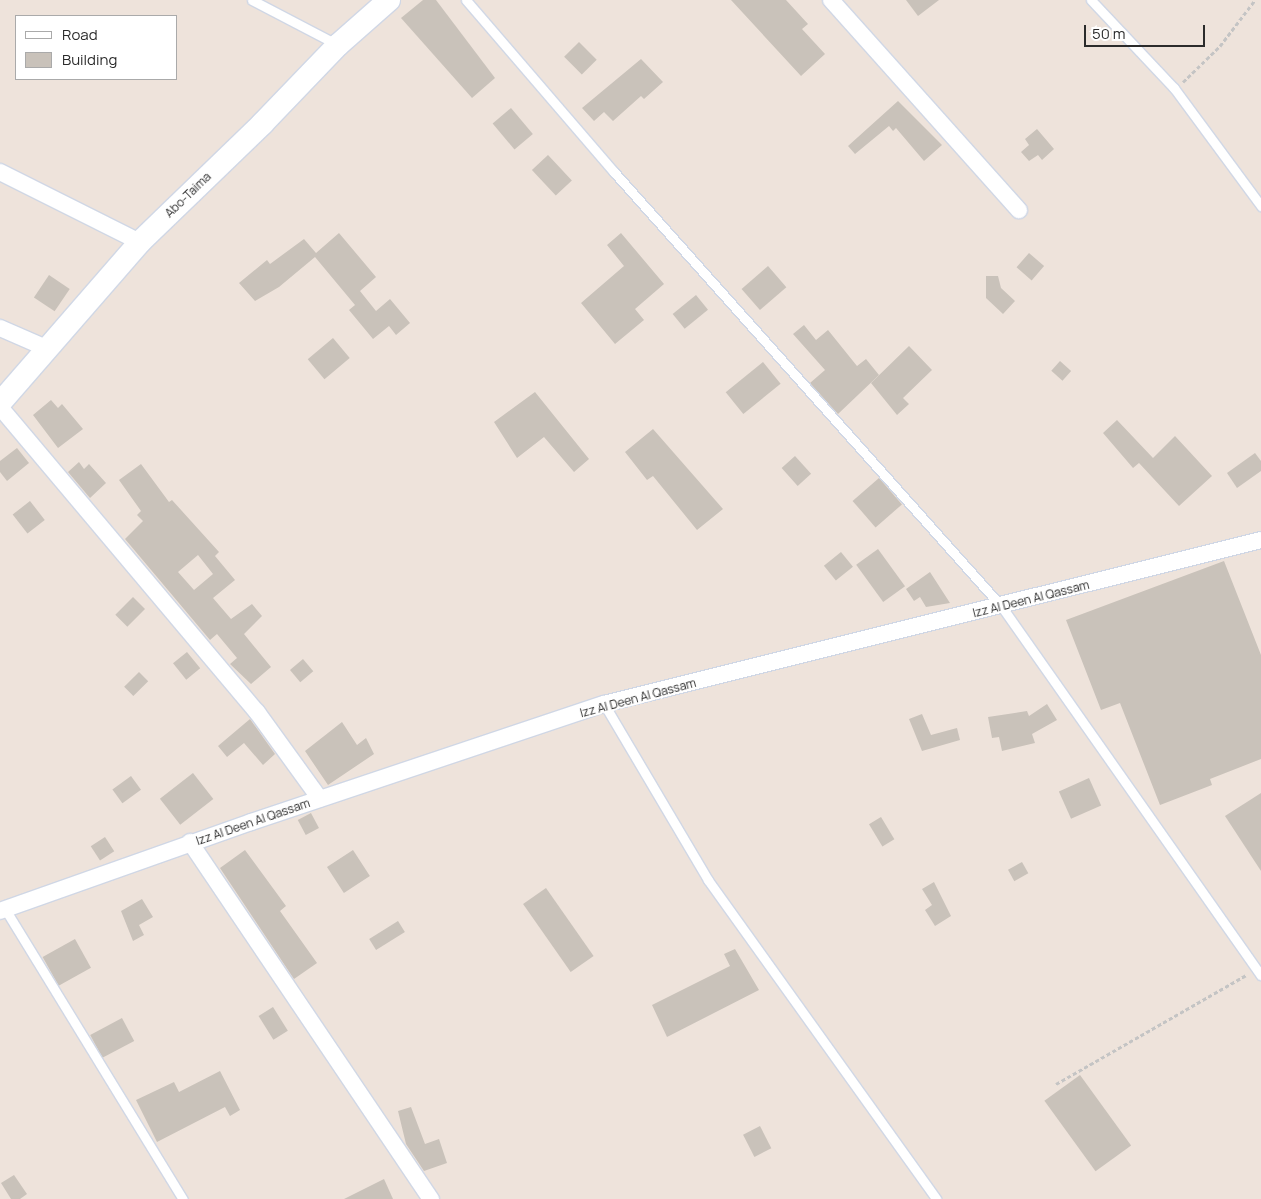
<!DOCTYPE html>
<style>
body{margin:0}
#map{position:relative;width:1261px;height:1199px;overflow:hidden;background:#eee3db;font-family:Manrope,sans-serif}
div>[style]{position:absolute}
.building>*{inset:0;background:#c9c2ba;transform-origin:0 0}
.path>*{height:3px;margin-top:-1.5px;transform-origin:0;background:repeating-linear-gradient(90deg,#c4c4c4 0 4px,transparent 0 6.5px)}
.roads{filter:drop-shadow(1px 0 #d0d7e5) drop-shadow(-1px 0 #d0d7e5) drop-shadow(0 1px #d0d7e5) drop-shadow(0 -1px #d0d7e5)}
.lane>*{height:9px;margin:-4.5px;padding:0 4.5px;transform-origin:4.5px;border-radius:4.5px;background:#fff}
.street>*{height:16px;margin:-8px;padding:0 8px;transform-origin:8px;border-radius:8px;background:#fff}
.secondary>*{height:22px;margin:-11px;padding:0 11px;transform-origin:11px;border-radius:11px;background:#fff}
span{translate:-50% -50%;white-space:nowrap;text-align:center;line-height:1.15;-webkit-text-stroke:4px #fff;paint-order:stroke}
.street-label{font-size:12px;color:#2b2b2b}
.legend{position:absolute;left:15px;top:15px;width:162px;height:65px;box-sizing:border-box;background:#fff;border:1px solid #aaa;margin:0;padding:6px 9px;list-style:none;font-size:15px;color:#2b2b2b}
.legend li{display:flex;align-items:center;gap:10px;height:25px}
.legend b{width:25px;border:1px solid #aaa}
.scale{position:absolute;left:1084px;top:25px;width:121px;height:22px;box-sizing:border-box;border:2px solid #2b2b2b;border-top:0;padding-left:6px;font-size:15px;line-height:18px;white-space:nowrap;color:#2b2b2b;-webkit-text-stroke:4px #fff;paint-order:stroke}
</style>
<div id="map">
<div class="building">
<div style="clip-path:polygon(423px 0,436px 0,495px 78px,472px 98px,401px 18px)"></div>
<div style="clip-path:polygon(731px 0,786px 0,808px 24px,802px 29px,825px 54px,801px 76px)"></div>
<div style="clip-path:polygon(906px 0,939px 0,918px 16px)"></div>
<div style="left:579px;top:42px;width:25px;height:21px;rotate:45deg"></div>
<div style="clip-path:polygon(641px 59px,663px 82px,644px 99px,641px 96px,613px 121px,604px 112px,594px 121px,582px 108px)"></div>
<div style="clip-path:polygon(898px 101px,942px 145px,924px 161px,896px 128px,893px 131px,889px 126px,855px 154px,848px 146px)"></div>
<div style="left:511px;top:108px;width:34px;height:24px;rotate:50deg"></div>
<div style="clip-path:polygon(1037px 129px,1054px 149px,1042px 160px,1038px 155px,1029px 161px,1021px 152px,1029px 145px,1025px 139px)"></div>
<div style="left:548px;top:155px;width:35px;height:22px;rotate:47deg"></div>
<div style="clip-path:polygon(339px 233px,376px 277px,360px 291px,376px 311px,390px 299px,410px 323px,396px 335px,389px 326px,373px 339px,349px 310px,355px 305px,315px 257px,279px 287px,255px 301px,239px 283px,267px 260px,270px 264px,304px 239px,316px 253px)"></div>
<div style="clip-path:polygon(621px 233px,664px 284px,635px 309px,644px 320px,615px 344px,581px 303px,624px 266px,607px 245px)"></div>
<div style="left:1029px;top:253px;width:20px;height:19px;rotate:41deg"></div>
<div style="left:768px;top:266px;width:28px;height:35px;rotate:49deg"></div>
<div style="left:49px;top:275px;width:25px;height:27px;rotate:34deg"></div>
<div style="clip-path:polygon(986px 276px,998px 276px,1001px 288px,1015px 301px,1003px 314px,986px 298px)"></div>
<div style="left:696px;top:295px;width:19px;height:30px;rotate:51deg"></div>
<div style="clip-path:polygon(804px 325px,816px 340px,828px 330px,857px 366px,866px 359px,879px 375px,838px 414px,810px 383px,825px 370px,793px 334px)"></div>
<div style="left:333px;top:338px;width:26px;height:33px;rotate:50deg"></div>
<div style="clip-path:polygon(909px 346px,932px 370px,903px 398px,909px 404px,897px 415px,871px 383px)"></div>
<div style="left:1060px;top:361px;width:15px;height:13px;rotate:42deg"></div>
<div style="left:763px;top:362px;width:28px;height:48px;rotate:51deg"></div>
<div style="clip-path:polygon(535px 392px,589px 459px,574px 472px,544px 437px,517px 458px,494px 422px)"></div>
<div style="clip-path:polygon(51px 400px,58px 408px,62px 404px,83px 429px,58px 448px,33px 415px)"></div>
<div style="clip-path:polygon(1117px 420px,1153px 458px,1175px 436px,1212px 476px,1179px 506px,1139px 463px,1133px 468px,1103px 433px)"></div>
<div style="clip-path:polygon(653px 429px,723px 509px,697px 530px,653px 476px,647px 480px,625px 452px)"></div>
<div style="clip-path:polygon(17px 448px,29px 463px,7px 481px,0 472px,0 461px)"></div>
<div style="clip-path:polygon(1255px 453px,1261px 461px,1261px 471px,1237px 488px,1227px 473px)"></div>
<div style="left:795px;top:456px;width:24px;height:18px;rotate:48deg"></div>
<div style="clip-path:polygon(79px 462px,84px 469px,89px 464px,106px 483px,90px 498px,68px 472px)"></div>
<div style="clip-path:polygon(evenodd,141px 464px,169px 502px,172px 500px,219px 552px,215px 556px,235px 580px,213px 598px,231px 619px,252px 604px,262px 616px,244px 634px,271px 667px,251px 684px,230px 664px,237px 658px,217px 634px,210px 640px,125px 539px,143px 521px,137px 515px,141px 511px,119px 480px,141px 464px,198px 555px,213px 574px,194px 590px,178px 572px,198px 555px)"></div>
<div style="left:879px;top:478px;width:35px;height:35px;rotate:49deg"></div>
<div style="left:30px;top:501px;width:24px;height:22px;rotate:52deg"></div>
<div style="left:878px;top:549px;width:46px;height:27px;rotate:54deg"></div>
<div style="left:841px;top:552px;width:19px;height:22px;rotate:51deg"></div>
<div style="clip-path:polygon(1224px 561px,1261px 655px,1261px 759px,1210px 779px,1212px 785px,1160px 805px,1120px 703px,1101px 710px,1066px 620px)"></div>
<div style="clip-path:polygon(930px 572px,950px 603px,926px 607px,920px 597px,914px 601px,906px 589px)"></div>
<div style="left:133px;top:597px;width:17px;height:25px;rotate:45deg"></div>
<div style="left:187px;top:652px;width:21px;height:18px;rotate:51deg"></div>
<div style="left:303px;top:659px;width:16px;height:17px;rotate:50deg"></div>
<div style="left:139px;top:672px;width:13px;height:21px;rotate:45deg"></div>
<div style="clip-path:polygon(1047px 704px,1057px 720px,1032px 734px,1035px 743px,1002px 751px,999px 737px,992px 738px,988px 717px,1027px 711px,1029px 716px)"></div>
<div style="clip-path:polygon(922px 714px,931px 735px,957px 728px,960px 740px,922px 751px,909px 719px)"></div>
<div style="clip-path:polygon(250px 719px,275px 754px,263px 765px,244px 743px,227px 757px,218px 746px)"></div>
<div style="clip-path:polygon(342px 722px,357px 745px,366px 738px,374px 754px,328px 785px,305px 751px)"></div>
<div style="left:193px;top:773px;width:33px;height:42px;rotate:52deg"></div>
<div style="left:131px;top:776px;width:17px;height:23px;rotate:54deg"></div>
<div style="left:1089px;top:778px;width:30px;height:33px;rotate:66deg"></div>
<div style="clip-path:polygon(1261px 793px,1261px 871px,1225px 816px)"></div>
<div style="left:311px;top:813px;width:17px;height:15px;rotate:62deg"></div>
<div style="left:881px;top:817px;width:26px;height:14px;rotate:59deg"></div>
<div style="left:105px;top:837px;width:17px;height:17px;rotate:57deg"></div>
<div style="clip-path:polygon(245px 850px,286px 906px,280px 911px,317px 963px,294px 979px,220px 868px)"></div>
<div style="left:353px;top:850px;width:31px;height:31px;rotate:57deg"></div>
<div style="left:1022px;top:862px;width:13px;height:16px;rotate:61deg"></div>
<div style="clip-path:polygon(934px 882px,951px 916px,935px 926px,925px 910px,932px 905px,922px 889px)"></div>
<div style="left:546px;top:888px;width:83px;height:28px;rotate:55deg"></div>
<div style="clip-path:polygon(142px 899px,153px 917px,139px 925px,144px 935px,133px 941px,121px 911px)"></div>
<div style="left:398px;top:921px;width:13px;height:34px;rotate:58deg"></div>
<div style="left:75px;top:939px;width:33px;height:37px;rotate:61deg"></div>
<div style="clip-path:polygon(735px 949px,759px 990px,667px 1037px,652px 1005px,730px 966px,724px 954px)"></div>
<div style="left:273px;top:1007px;width:28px;height:17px;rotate:58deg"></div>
<div style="left:122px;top:1018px;width:26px;height:36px;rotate:62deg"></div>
<div style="clip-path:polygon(220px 1071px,240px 1110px,230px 1116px,225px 1107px,157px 1142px,136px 1100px,174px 1082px,179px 1092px)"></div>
<div style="left:1080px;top:1075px;width:87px;height:44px;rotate:54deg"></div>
<div style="clip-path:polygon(411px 1107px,425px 1144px,439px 1139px,447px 1163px,424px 1171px,406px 1144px,398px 1111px)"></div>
<div style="left:760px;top:1126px;width:25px;height:19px;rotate:63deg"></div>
<div style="clip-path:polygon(14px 1175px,27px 1194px,20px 1199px,11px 1199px,1px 1183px)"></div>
<div style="clip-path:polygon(384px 1179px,393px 1199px,344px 1199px)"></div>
</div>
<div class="path">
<div style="left:1183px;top:82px;width:52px;rotate:-44.2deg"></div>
<div style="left:1220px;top:46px;width:58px;rotate:-52.7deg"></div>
<div style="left:1056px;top:1084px;width:219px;rotate:-29.8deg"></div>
</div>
<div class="roads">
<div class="lane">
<div style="left:252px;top:0;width:97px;rotate:27.6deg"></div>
<div style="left:466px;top:0;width:227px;rotate:49.3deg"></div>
<div style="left:614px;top:172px;width:583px;rotate:48.27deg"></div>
<div style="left:1002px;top:607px;width:450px;rotate:54.9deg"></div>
<div style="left:1091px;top:0;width:121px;rotate:46.7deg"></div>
<div style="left:1174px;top:88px;width:147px;rotate:53.6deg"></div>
<div style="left:604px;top:704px;width:204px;rotate:59.4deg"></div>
<div style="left:708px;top:880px;width:392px;rotate:54.4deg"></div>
<div style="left:5px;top:909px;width:340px;rotate:58.5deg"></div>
</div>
<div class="street">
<div style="left:831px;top:0;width:282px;rotate:48.2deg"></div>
<div style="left:0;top:172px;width:157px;rotate:26.6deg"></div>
<div style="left:0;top:328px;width:50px;rotate:23.5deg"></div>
<div style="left:0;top:407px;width:399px;rotate:49.9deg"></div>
<div style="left:257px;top:712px;width:107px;rotate:54.1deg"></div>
<div style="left:190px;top:842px;width:431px;rotate:56deg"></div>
<div style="left:0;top:911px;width:266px;rotate:-19.5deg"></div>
<div style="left:251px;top:822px;width:372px;rotate:-18.5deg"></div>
<div style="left:604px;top:704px;width:677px;rotate:-14.02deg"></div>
</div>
<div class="secondary">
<div style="left:0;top:403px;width:213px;rotate:-49deg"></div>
<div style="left:140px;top:242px;width:170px;rotate:-44deg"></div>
<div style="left:262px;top:124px;width:110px;rotate:-46.1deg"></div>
<div style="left:338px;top:45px;width:68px;rotate:-41.4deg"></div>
</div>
</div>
<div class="street-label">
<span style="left:188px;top:195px;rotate:-44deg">Abo-Taima</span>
<span style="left:1031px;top:599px;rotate:-14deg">Izz Al Deen Al Qassam</span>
<span style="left:638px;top:698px;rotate:-15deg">Izz Al Deen Al Qassam</span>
<span style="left:253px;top:822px;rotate:-19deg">Izz Al Deen Al Qassam</span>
</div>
<ul class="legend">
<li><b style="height:6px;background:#fff"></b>Road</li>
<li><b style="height:14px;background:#c9c2ba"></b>Building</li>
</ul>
<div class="scale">50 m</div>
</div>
